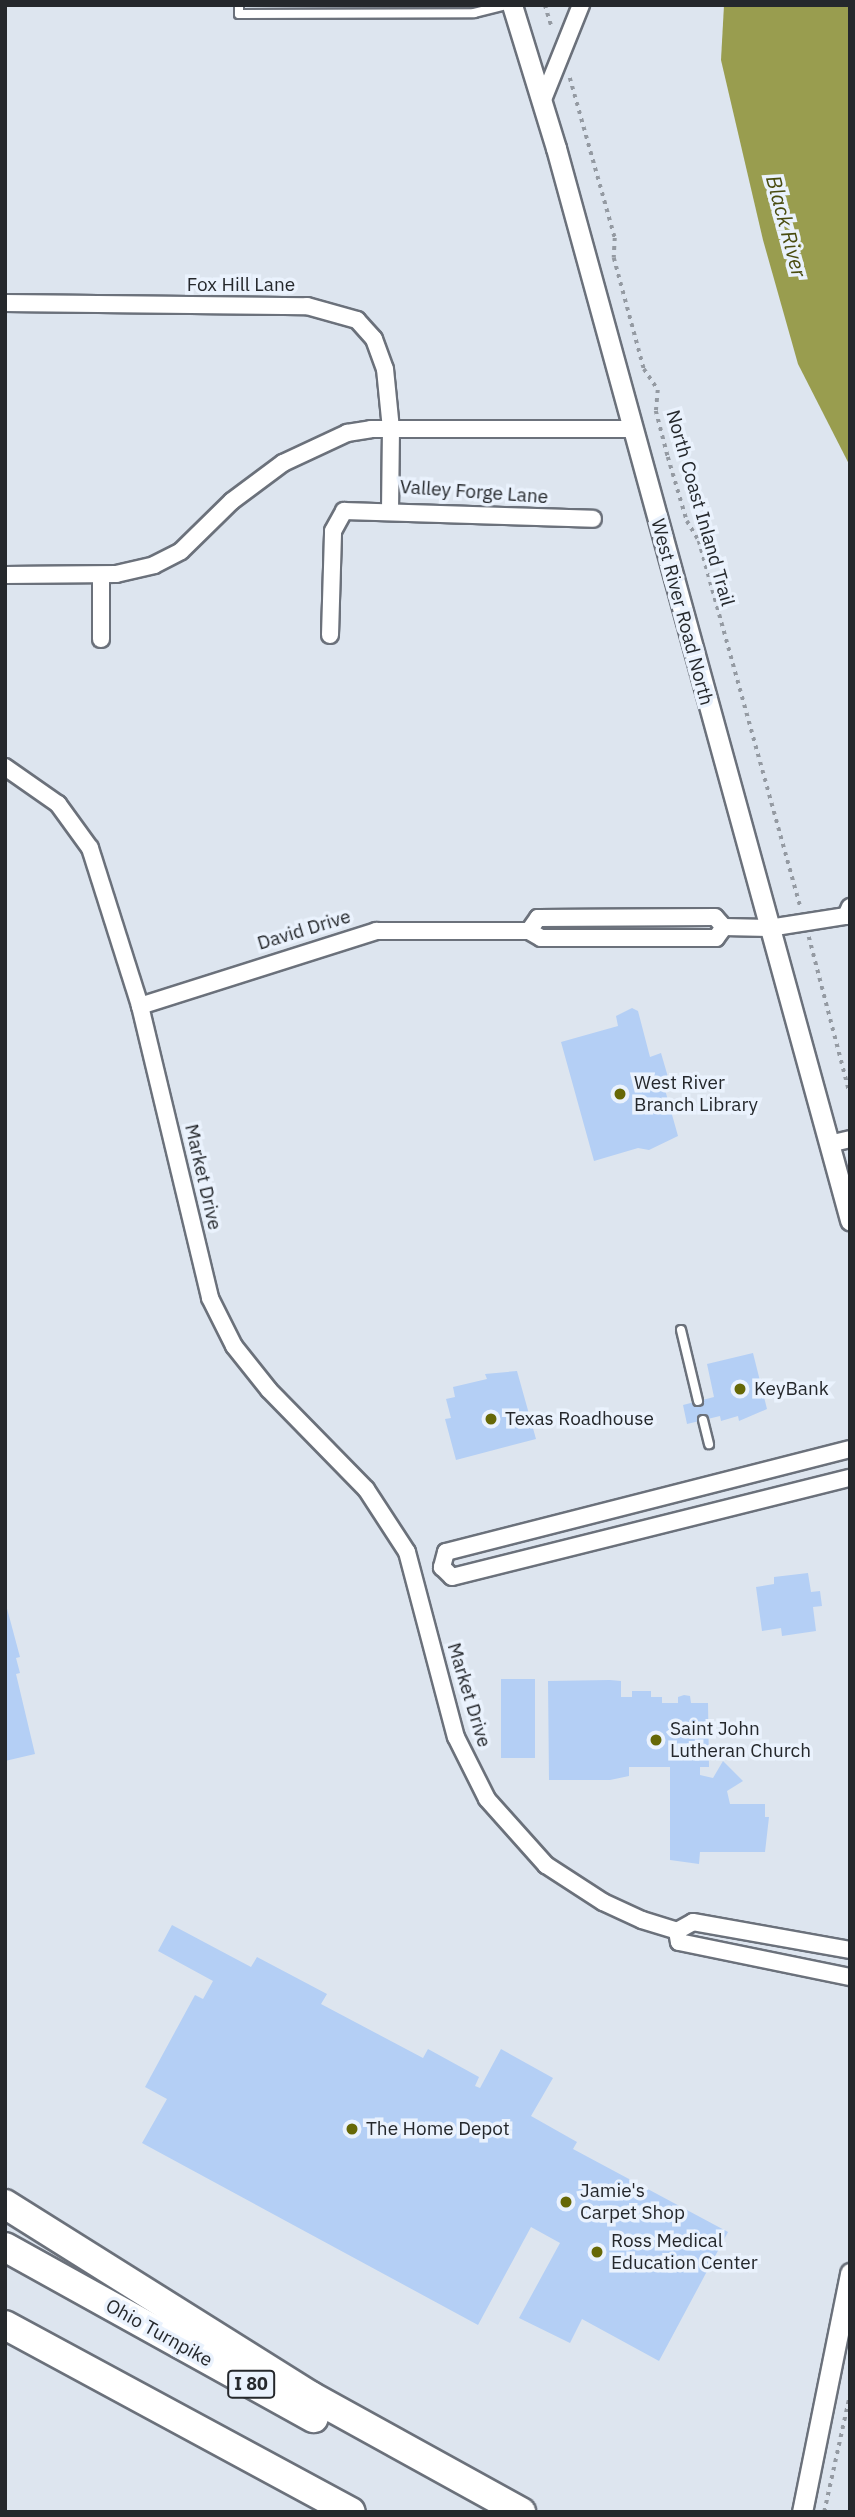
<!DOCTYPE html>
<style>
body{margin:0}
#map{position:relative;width:855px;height:2517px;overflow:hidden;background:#dde5ef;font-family:"IBM Plex Sans",sans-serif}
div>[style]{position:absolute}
.water>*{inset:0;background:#999d4f}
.building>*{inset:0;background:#b4cff5;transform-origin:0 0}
.path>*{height:3.5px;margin-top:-1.75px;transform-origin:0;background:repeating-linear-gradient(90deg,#949aa2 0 3.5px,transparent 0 8.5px)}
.roads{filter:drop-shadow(2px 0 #6b717b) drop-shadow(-2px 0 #6b717b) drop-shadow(0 2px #6b717b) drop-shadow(0 -2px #6b717b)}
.service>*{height:8px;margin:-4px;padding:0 4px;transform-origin:4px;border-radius:4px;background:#fff}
.minor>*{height:16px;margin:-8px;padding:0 8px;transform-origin:8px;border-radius:8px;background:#fff}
.tertiary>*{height:19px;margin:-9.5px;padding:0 9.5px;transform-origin:9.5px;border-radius:9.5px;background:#fff}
.motorway>*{height:28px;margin:-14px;padding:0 14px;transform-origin:14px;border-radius:14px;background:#fff}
.dots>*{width:19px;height:19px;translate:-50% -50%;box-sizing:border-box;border:4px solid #eaf2fd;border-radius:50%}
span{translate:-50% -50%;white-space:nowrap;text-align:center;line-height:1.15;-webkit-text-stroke:7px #eaf2fd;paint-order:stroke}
.shield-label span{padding:2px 5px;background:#eaf2fd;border:2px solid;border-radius:5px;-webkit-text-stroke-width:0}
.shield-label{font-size:18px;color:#25282c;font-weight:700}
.street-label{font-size:19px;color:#25282c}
.poi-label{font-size:19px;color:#25282c}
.left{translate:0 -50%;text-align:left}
.water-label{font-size:21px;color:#494c0f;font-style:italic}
.frame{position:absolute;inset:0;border:7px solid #25282c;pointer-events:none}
</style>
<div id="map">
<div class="water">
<div style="clip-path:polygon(724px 5px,850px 5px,850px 466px,798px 364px,763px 240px,721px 60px)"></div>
</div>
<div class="building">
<div style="clip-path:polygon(632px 1008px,638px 1011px,650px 1057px,661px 1053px,668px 1077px,662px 1079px,678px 1136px,649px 1150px,638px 1148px,594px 1161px,561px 1042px,618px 1026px,616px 1016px)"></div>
<div style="clip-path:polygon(753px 1353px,767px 1409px,739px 1421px,738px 1416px,721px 1421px,720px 1416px,687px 1424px,683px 1405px,714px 1397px,707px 1364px)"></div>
<div style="clip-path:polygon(517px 1371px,536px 1439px,456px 1460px,445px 1419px,451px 1418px,446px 1399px,455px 1397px,453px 1387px,487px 1379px,485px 1374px)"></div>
<div style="clip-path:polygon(808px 1573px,811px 1592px,820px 1591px,822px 1606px,813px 1607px,816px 1631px,782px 1636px,781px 1628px,762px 1631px,756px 1587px,774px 1584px,774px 1577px)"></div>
<div style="clip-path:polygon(5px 1601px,20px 1657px,16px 1658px,20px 1673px,16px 1674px,35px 1754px,5px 1761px)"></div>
<div style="left:501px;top:1679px;width:34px;height:79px"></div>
<div style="clip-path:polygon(610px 1680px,621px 1681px,621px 1697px,632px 1697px,632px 1691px,651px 1691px,651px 1697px,662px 1697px,662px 1703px,678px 1703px,678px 1697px,684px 1695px,690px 1696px,691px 1703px,708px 1703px,709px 1767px,700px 1767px,700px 1775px,713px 1778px,723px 1761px,743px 1781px,727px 1791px,730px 1804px,765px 1804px,765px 1817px,769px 1817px,765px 1852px,700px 1852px,699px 1864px,670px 1860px,670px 1767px,629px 1767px,629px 1776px,610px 1780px,549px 1780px,548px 1681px)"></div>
<div style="clip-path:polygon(172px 1925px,251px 1967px,257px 1957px,327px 1994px,321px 2004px,423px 2058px,428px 2049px,479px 2077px,475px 2086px,480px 2088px,501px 2049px,553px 2078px,531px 2116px,577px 2142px,573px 2149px,728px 2232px,659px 2361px,582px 2319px,570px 2343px,519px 2318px,560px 2243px,531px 2227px,478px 2325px,142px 2143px,167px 2099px,145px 2087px,195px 1995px,203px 1999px,213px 1981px,158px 1951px)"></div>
</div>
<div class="path">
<div style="left:545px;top:5px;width:24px;rotate:73deg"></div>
<div style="left:570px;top:78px;width:166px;rotate:74.3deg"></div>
<div style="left:615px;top:238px;width:20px;rotate:93deg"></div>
<div style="left:614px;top:258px;width:115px;rotate:74.9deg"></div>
<div style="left:644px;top:369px;width:25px;rotate:56deg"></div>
<div style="left:658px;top:390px;width:21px;rotate:95deg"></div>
<div style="left:656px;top:411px;width:48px;rotate:75.4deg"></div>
<div style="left:668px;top:457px;width:67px;rotate:73.5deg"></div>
<div style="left:687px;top:521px;width:23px;rotate:59deg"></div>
<div style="left:699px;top:541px;width:382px;rotate:74.5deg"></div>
<div style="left:809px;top:937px;width:162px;rotate:75.4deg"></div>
<div style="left:824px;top:2512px;width:121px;rotate:-77.6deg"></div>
</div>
<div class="roads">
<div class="service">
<div style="left:239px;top:5px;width:9px;rotate:90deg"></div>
<div style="left:239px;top:14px;width:235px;rotate:-0.2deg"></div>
<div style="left:474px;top:13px;width:34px;rotate:-14deg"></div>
<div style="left:681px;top:1330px;width:73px;rotate:76.5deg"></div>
<div style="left:703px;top:1420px;width:25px;rotate:76deg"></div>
</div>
<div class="minor">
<div style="left:542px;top:102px;width:105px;rotate:-68.1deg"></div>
<div style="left:5px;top:303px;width:302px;rotate:0.6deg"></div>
<div style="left:307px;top:306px;width:52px;rotate:15.6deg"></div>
<div style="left:357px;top:320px;width:25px;rotate:48deg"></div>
<div style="left:374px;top:339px;width:32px;rotate:70deg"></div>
<div style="left:385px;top:369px;width:60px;rotate:84.3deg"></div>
<div style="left:391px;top:429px;width:80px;rotate:90.7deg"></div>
<div style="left:5px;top:575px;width:111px;rotate:-0.5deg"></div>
<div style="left:116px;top:574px;width:39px;rotate:-13deg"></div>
<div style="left:154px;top:565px;width:30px;rotate:-27deg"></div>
<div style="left:181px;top:551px;width:71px;rotate:-44.4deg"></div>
<div style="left:232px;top:501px;width:64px;rotate:-36.7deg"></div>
<div style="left:283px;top:463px;width:71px;rotate:-25.1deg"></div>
<div style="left:347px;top:433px;width:24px;rotate:-9deg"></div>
<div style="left:371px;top:429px;width:261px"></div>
<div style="left:330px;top:635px;width:104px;rotate:-88.3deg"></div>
<div style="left:333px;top:531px;width:23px;rotate:-61deg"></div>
<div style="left:344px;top:511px;width:249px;rotate:1.8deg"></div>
<div style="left:101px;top:639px;width:64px;rotate:-90deg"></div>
<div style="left:5px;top:767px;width:65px;rotate:34.9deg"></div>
<div style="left:58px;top:804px;width:54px;rotate:54deg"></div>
<div style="left:90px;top:848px;width:166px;rotate:72.4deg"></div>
<div style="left:140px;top:1006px;width:300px;rotate:76.5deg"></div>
<div style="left:210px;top:1298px;width:54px;rotate:63.4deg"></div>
<div style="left:234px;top:1346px;width:56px;rotate:51.5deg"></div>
<div style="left:269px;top:1390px;width:139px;rotate:45.6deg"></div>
<div style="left:366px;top:1489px;width:75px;rotate:56.9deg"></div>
<div style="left:407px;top:1552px;width:191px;rotate:75.2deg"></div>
<div style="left:456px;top:1737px;width:69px;rotate:63.4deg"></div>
<div style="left:487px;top:1799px;width:89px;rotate:48.2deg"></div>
<div style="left:546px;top:1865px;width:68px;rotate:33deg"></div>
<div style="left:603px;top:1902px;width:43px;rotate:24.8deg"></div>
<div style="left:642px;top:1920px;width:37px;rotate:17deg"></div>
<div style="left:677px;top:1931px;width:18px;rotate:-29deg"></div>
<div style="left:693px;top:1922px;width:159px;rotate:10.1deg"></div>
<div style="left:724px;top:927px;width:45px;rotate:1.3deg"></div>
<div style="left:769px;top:928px;width:78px;rotate:-8.9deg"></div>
<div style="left:846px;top:916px;width:10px;rotate:-66deg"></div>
<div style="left:140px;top:1006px;width:248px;rotate:-17.6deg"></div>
<div style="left:376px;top:931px;width:153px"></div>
<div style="left:529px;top:931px;width:14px;rotate:30deg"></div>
<div style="left:541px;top:938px;width:175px"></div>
<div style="left:716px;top:938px;width:14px;rotate:-54deg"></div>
<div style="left:724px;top:927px;width:13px;rotate:-132deg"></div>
<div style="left:715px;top:917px;width:177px;rotate:179.7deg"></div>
<div style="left:538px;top:918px;width:16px;rotate:125deg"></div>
<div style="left:829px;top:1144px;width:22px;rotate:-13deg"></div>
<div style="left:850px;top:1449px;width:417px;rotate:165.7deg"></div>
<div style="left:446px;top:1552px;width:16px;rotate:105deg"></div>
<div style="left:442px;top:1567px;width:14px;rotate:45deg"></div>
<div style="left:452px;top:1577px;width:410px;rotate:-14deg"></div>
<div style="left:677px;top:1931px;width:11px;rotate:80deg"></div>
<div style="left:679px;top:1942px;width:175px;rotate:11.6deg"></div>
</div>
<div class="tertiary">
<div style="left:512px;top:5px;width:150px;rotate:72.9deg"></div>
<div style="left:556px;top:148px;width:1112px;rotate:74.66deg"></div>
<div style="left:802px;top:2512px;width:244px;rotate:-78.6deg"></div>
</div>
<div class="motorway">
<div style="left:5px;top:2204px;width:361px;rotate:32.1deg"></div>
<div style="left:311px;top:2396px;width:240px;rotate:28.9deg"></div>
<div style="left:5px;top:2247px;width:353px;rotate:29deg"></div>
<div style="left:5px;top:2325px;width:393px;rotate:28.4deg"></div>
</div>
</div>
<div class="dots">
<div style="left:620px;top:1094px;background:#666806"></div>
<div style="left:740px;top:1389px;background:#666806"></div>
<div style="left:491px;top:1419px;background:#666806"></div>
<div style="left:656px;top:1740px;background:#666806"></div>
<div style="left:352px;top:2129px;background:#666806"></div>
<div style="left:566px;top:2202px;background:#666806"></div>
<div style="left:597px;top:2252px;background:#666806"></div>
</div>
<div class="shield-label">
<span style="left:251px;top:2384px">I 80</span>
</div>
<div class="street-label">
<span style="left:241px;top:285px">Fox Hill Lane</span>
<span style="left:474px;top:492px;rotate:4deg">Valley Forge Lane</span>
<span style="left:700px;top:508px;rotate:74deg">North Coast Inland Trail</span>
<span style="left:682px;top:612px;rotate:75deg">West River Road North</span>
<span style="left:304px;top:930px;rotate:-17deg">David Drive</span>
<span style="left:203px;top:1177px;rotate:77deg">Market Drive</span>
<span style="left:469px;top:1695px;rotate:73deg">Market Drive</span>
<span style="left:159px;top:2333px;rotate:29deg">Ohio Turnpike</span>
</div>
<div class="poi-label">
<span class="left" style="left:634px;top:1094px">West River<br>Branch Library</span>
<span class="left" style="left:754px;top:1389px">KeyBank</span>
<span class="left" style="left:505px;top:1419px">Texas Roadhouse</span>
<span class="left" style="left:670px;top:1740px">Saint John<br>Lutheran Church</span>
<span class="left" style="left:366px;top:2129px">The Home Depot</span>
<span class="left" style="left:580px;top:2202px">Jamie's<br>Carpet Shop</span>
<span class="left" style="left:611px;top:2252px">Ross Medical<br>Education Center</span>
</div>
<div class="water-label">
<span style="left:787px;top:226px;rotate:75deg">Black River</span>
</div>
<div class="frame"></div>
</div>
